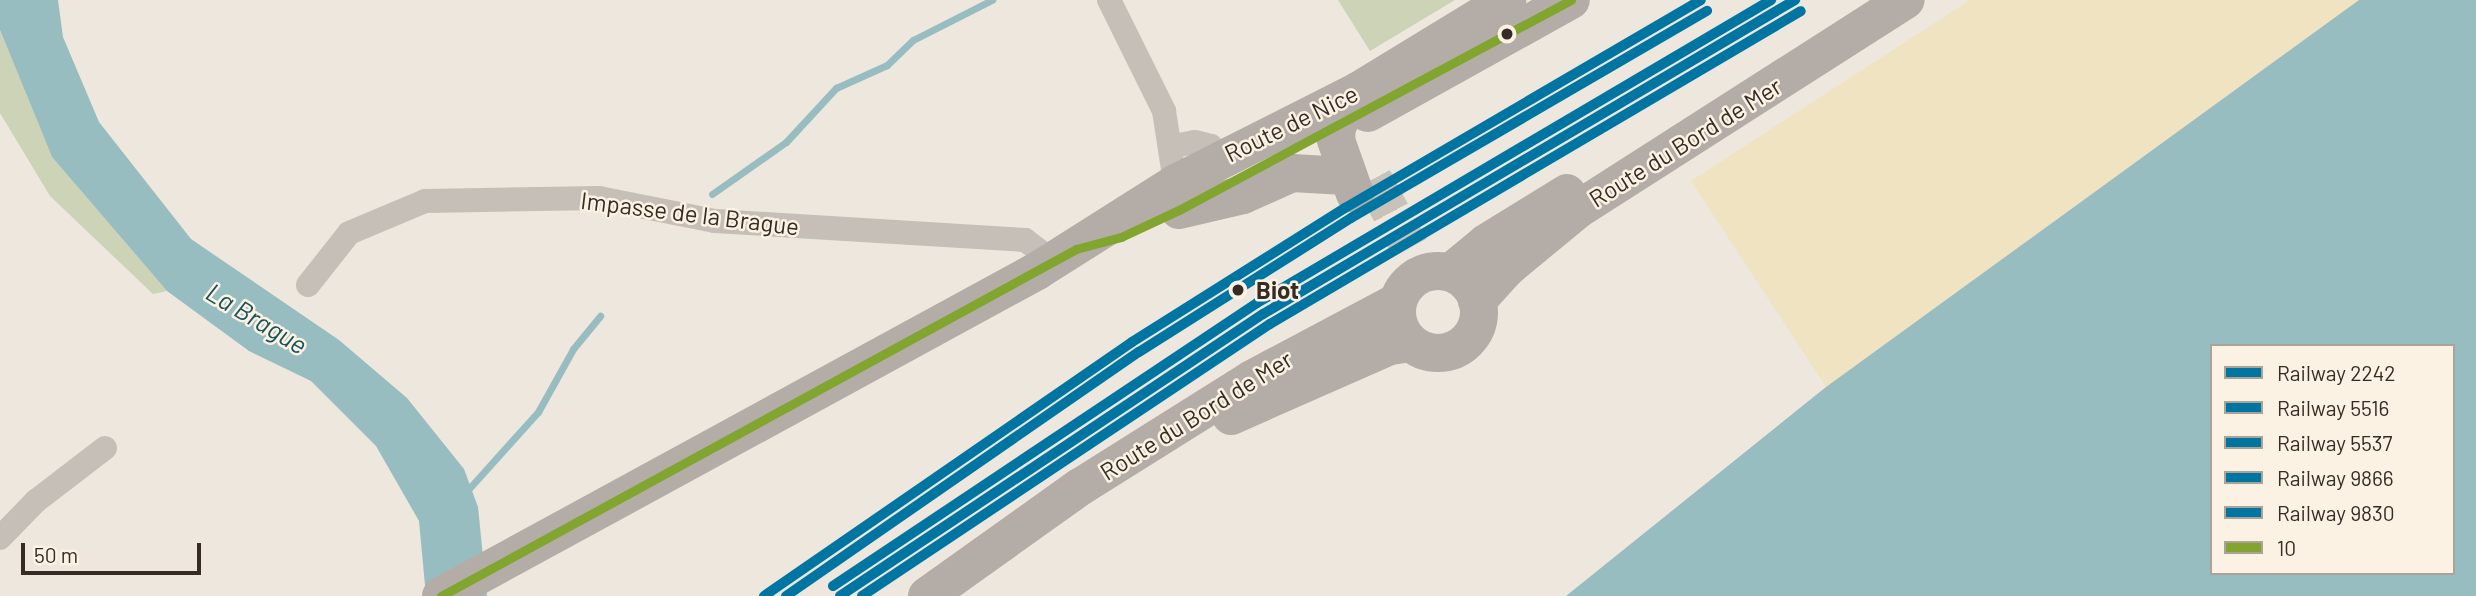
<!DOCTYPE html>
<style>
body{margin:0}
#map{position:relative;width:2476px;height:596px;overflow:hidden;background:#ede7de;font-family:Barlow,sans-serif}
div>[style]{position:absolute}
.green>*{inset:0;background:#ccd3b7}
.sand>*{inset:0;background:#f0e3c2}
.water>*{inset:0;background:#98bdc0}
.stream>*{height:7px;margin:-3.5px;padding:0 3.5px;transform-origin:3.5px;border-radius:3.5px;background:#98bdc0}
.primary-tunnel>*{height:38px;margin-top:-19px;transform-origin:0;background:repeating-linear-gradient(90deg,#c8c2b9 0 38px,transparent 0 57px)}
.minor>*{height:24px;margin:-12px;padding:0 12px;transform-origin:12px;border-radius:12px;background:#c6bfb7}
.primary>*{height:38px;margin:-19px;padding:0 19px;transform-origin:19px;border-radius:19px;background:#b4ada7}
.primary>.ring{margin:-19px;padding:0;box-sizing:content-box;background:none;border:38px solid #b4ada7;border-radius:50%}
.bus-1>*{height:9px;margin:-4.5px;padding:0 4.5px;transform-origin:4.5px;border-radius:4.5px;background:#81a52f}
.rail-1>*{height:10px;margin:-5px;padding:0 5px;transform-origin:5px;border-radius:5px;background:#0075a1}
.rail-2>*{height:10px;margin:-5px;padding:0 5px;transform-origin:5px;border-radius:5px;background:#0075a1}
.rail-3>*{height:10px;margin:-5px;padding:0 5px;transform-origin:5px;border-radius:5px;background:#0075a1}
.rail-4>*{height:10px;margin:-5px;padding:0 5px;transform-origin:5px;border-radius:5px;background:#0075a1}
.rail-5>*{height:10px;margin:-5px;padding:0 5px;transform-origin:5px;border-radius:5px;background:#0075a1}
.dots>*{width:19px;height:19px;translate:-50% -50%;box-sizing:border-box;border:4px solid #fbf2e4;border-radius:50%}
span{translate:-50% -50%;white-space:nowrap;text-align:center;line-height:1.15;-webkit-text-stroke:5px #fbf2e4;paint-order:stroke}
.street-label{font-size:24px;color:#362c26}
.stop-label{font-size:24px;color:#362c26;font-weight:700}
.left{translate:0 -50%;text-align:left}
.water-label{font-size:26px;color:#18525b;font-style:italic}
.legend{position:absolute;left:2210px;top:344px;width:245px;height:231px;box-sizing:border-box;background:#fbf2e4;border:2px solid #aca398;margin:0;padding:9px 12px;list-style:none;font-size:21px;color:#362c26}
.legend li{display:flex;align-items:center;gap:14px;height:35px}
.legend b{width:35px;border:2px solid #aca398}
.scale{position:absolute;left:21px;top:543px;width:180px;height:32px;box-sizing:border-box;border:4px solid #362c26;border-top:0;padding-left:9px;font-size:21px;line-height:24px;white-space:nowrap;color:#362c26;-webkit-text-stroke:5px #fbf2e4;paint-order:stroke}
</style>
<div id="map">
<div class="green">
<div style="clip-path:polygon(1338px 0,1455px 0,1370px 51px)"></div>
<div style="clip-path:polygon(0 30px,52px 157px,167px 291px,153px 294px,50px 196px,0 113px)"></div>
</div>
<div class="sand">
<div style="clip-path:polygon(1970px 0,2359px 0,1826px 387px,1691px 181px)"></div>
</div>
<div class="water">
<div style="clip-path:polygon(0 0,58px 0,63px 37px,99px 122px,191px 239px,339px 340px,407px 398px,464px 469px,478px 507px,487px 596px,426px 596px,419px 521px,376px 446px,311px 381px,249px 351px,167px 291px,52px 157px,0 30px)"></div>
<div style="clip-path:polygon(evenodd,2359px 0,2476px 0,2476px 596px,1566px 596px,1826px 387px,2359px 0,2212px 346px,2453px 346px,2453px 573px,2212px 573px,2212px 346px)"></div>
</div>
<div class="stream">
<div style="left:712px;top:194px;width:90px;rotate:-35.1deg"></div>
<div style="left:786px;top:142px;width:74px;rotate:-47.2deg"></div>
<div style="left:836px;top:88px;width:56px;rotate:-24.3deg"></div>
<div style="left:887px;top:65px;width:36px;rotate:-44deg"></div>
<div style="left:913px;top:40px;width:89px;rotate:-26.9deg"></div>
<div style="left:465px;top:493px;width:109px;rotate:-48deg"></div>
<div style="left:538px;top:412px;width:72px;rotate:-60.9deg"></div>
<div style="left:573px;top:349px;width:43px;rotate:-50.7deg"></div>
</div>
<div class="primary-tunnel">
<div style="left:1373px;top:179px;width:78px;rotate:61.8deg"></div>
</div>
<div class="minor">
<div style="left:1109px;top:0;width:124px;rotate:63.6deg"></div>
<div style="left:1164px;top:111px;width:85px;rotate:81.2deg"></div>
<div style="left:1173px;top:146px;width:22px;rotate:-10deg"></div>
<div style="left:1195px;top:142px;width:16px;rotate:14deg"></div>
<div style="left:1211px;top:146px;width:15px;rotate:48deg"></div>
<div style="left:308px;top:285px;width:66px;rotate:-51.7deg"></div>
<div style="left:349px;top:233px;width:82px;rotate:-22.8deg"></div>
<div style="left:425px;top:201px;width:174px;rotate:-1deg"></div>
<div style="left:599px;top:198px;width:118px;rotate:11.2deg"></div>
<div style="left:715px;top:221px;width:311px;rotate:3.5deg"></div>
<div style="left:1025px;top:240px;width:36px;rotate:37deg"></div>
<div style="left:0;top:538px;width:52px;rotate:-45.8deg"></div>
<div style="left:36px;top:501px;width:87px;rotate:-37.5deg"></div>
</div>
<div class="primary">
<div style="left:1368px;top:113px;width:232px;rotate:-29.1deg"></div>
<div style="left:1355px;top:194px;width:57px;rotate:-109.4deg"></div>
<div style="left:1336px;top:140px;width:14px;rotate:-86deg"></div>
<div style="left:1337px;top:126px;width:41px;rotate:-59deg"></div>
<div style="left:1179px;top:210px;width:66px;rotate:-13.2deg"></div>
<div style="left:1243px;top:195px;width:54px;rotate:-24.2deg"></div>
<div style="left:1292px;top:173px;width:53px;rotate:3.2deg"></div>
<div class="ring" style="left:1397px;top:271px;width:44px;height:44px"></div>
<div style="left:1451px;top:272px;width:45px;rotate:-39.6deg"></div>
<div style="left:1486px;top:243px;width:95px;rotate:-31.7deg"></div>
<div style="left:1477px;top:301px;width:45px;rotate:-47.7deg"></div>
<div style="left:1507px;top:268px;width:91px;rotate:-39.6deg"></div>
<div style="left:1577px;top:210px;width:390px;rotate:-32.6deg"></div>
<div style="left:1231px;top:416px;width:174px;rotate:-23.8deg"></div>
<div style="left:1390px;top:346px;width:21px;rotate:-8deg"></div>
<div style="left:441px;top:596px;width:679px;rotate:-28.6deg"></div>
<div style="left:1037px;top:271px;width:165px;rotate:-32.3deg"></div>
<div style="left:1176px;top:183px;width:204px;rotate:-26.8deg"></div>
<div style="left:1358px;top:91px;width:175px;rotate:-31.4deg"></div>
<div style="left:927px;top:596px;width:188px;rotate:-35.5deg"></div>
<div style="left:1080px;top:487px;width:203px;rotate:-32.1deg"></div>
<div style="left:1252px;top:379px;width:164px;rotate:-28deg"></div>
</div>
<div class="bus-1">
<div style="left:441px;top:596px;width:724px;rotate:-28.65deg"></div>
<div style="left:1076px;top:249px;width:47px;rotate:-14.9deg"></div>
<div style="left:1121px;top:237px;width:64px;rotate:-25deg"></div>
<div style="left:1179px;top:210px;width:445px;rotate:-28.2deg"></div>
</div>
<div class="rail-1">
<div style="left:840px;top:596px;width:508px;rotate:-33.69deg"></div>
<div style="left:1263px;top:314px;width:618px;rotate:-30.55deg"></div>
</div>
<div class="rail-2">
<div style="left:862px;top:596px;width:490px;rotate:-33.7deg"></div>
<div style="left:1270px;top:324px;width:616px;rotate:-30.52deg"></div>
</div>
<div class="rail-3">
<div style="left:764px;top:596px;width:447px;rotate:-34.6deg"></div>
<div style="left:1132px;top:342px;width:252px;rotate:-32.2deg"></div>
<div style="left:1345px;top:208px;width:412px;rotate:-30.3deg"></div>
</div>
<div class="rail-4">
<div style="left:833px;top:586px;width:510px;rotate:-33.72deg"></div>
<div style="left:1257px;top:303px;width:597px;rotate:-30.52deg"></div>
</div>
<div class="rail-5">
<div style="left:786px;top:596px;width:429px;rotate:-34.7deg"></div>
<div style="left:1139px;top:352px;width:251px;rotate:-32.3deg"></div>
<div style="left:1351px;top:218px;width:412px;rotate:-30.2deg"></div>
</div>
<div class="dots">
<div style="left:1507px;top:34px;background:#362c26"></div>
<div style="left:1238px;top:290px;background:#362c26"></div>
</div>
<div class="street-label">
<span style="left:1291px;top:123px;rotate:-26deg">Route de Nice</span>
<span style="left:1685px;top:142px;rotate:-32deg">Route du Bord de Mer</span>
<span style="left:690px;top:213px;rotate:7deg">Impasse de la Brague</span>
<span style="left:1196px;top:415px;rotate:-32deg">Route du Bord de Mer</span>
</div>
<div class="stop-label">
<span class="left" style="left:1256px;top:290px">Biot</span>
</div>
<div class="water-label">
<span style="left:257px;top:318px;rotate:31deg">La Brague</span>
</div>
<ul class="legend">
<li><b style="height:9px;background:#0075a1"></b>Railway 2242</li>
<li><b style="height:9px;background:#0075a1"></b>Railway 5516</li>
<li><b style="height:9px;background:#0075a1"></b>Railway 5537</li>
<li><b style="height:9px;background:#0075a1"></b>Railway 9866</li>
<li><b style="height:9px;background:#0075a1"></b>Railway 9830</li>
<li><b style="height:9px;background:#81a52f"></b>10</li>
</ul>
<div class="scale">50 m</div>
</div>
